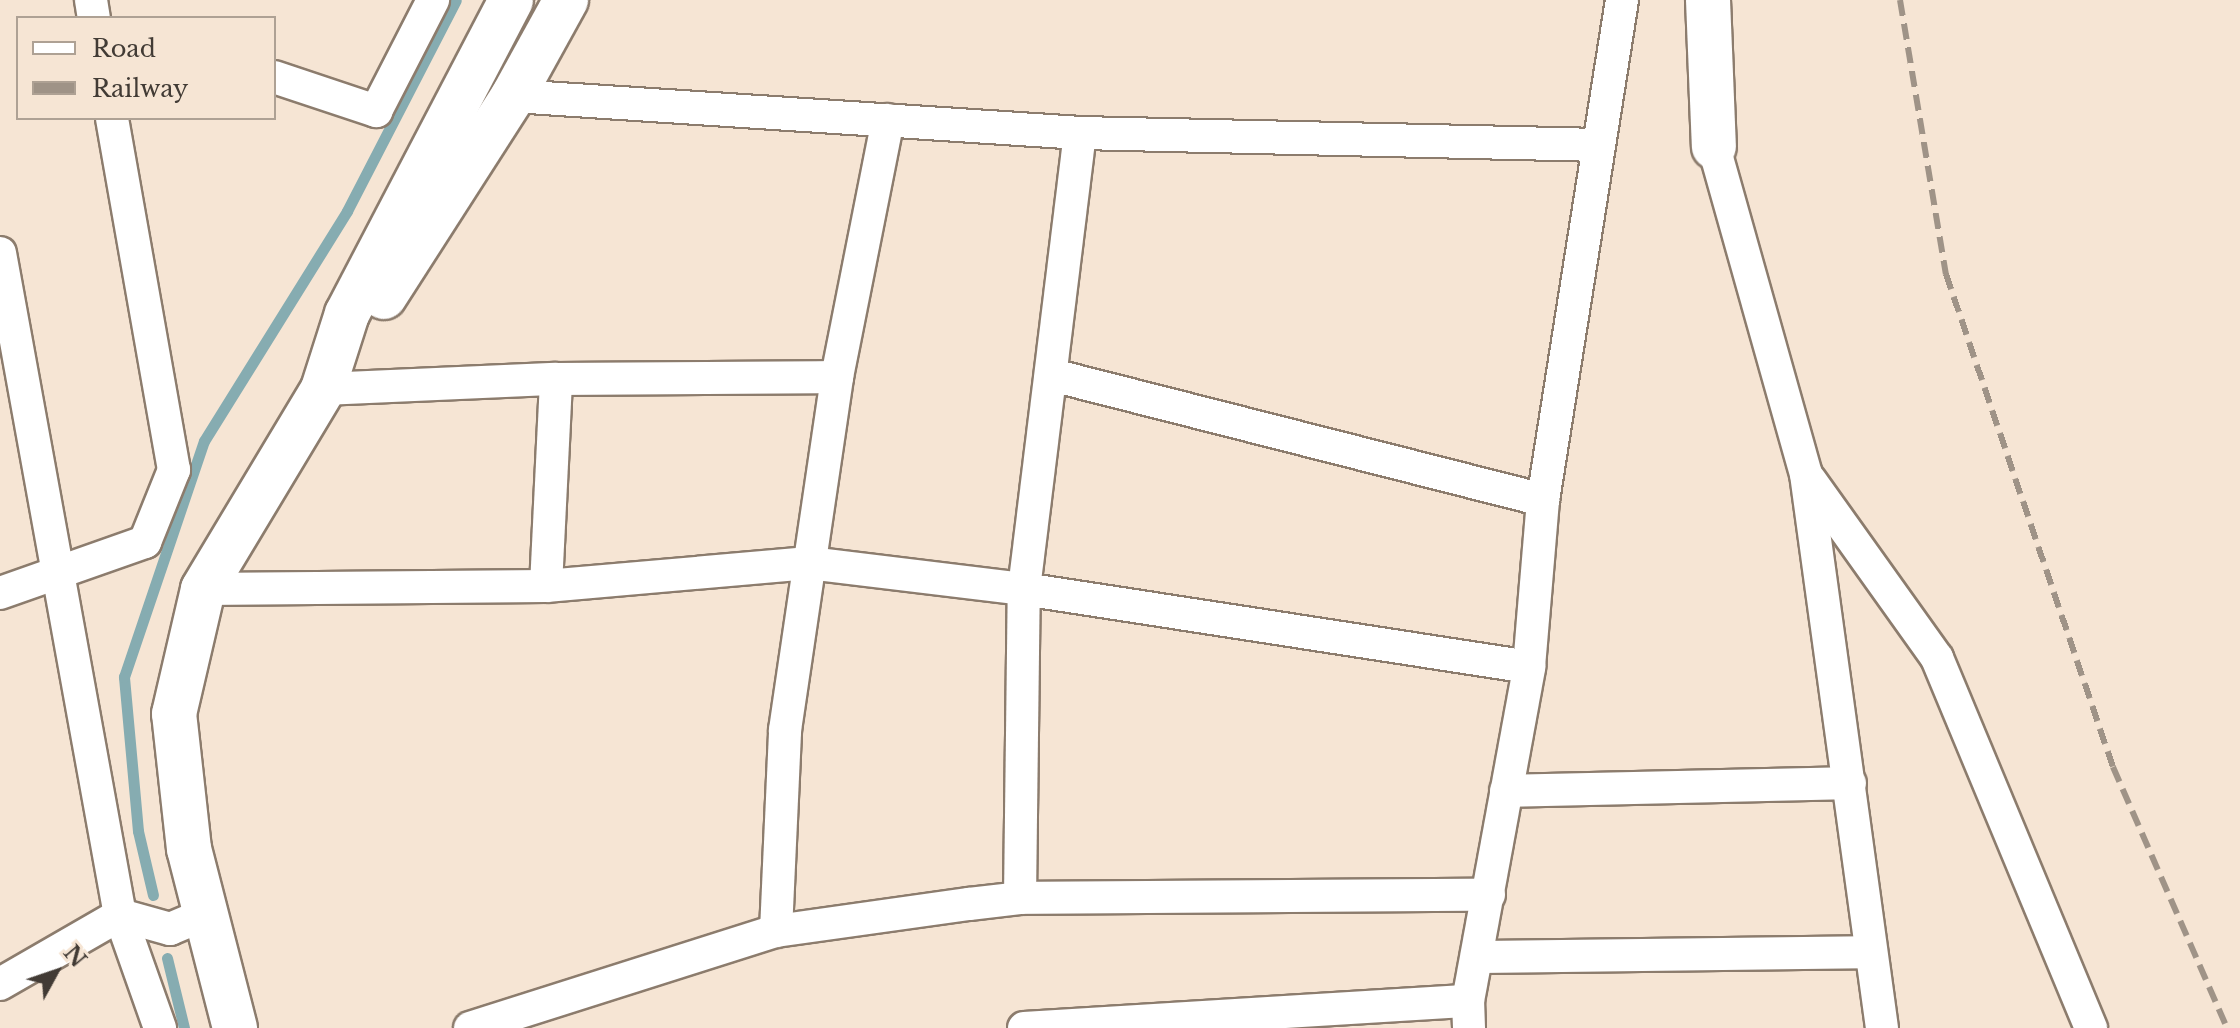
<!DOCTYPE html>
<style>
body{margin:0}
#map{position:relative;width:2240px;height:1028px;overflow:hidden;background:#f6e5d4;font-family:"Libre Baskerville",serif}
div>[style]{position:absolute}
.stream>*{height:11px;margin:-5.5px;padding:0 5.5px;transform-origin:5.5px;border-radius:5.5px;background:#86acb1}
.roads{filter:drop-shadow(2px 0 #8c7c6d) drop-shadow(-2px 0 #8c7c6d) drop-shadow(0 2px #8c7c6d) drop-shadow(0 -2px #8c7c6d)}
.street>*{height:32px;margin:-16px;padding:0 16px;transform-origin:16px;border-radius:16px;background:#fff}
.secondary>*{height:44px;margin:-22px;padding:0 22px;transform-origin:22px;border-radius:22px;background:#fff}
.rail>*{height:6px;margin-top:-3px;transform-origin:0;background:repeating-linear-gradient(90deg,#9f9387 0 16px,transparent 0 24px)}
span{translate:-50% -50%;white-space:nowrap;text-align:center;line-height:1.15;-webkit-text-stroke:6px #f6e5d4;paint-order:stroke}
.legend{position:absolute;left:16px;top:16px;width:260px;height:104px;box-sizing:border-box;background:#f6e5d4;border:2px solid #aea194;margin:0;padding:10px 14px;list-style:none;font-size:24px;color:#423b35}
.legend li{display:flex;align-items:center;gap:16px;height:40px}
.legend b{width:40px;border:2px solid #aea194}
.north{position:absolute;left:16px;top:932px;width:80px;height:80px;-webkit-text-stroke:6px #f6e5d4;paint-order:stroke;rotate:50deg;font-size:22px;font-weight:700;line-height:32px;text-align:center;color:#423b35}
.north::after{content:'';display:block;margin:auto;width:28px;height:36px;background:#423b35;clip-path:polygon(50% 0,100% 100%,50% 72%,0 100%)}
</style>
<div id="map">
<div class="stream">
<div style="left:153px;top:895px;width:66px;rotate:-103.2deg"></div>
<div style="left:138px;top:831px;width:155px;rotate:-95.2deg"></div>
<div style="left:124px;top:677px;width:249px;rotate:-71.3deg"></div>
<div style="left:204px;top:441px;width:271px;rotate:-58.1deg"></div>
<div style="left:347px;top:211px;width:237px;rotate:-62.7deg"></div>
<div style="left:167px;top:958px;width:72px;rotate:76.3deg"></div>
</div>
<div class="roads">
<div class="street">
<div style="left:91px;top:0;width:18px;rotate:81deg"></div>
<div style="left:274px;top:77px;width:108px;rotate:18.4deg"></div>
<div style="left:376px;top:111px;width:125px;rotate:-62.8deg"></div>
<div style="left:513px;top:96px;width:568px;rotate:3.73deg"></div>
<div style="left:1080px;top:133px;width:519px;rotate:1.32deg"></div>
<div style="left:1714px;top:147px;width:340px;rotate:74.3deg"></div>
<div style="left:1806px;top:474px;width:559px;rotate:82.19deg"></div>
<div style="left:0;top:253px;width:673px;rotate:79.73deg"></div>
<div style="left:120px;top:915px;width:120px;rotate:70.5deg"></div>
<div style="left:1052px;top:375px;width:507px;rotate:14.28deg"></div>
<div style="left:323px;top:389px;width:233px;rotate:-2.5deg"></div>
<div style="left:556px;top:379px;width:281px;rotate:-0.4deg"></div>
<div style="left:1810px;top:480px;width:219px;rotate:54.5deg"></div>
<div style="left:1937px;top:658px;width:401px;rotate:67.4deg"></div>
<div style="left:546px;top:586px;width:207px;rotate:-87.2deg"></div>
<div style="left:203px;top:589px;width:343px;rotate:-0.5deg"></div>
<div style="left:546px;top:586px;width:264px;rotate:-5deg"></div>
<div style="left:809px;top:563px;width:217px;rotate:6.9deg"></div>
<div style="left:1024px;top:589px;width:511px;rotate:8.78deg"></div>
<div style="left:0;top:593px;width:154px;rotate:-19.4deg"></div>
<div style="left:145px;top:542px;width:78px;rotate:-68.1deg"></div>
<div style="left:174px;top:470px;width:357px;rotate:-100deg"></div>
<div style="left:1506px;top:791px;width:344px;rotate:-1.3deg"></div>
<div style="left:1020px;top:898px;width:309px;rotate:-89.3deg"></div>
<div style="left:1024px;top:589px;width:459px;rotate:-83deg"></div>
<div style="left:776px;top:931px;width:201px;rotate:-87.4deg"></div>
<div style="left:785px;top:730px;width:357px;rotate:-81.6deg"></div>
<div style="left:837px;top:377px;width:262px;rotate:-78.8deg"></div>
<div style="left:1477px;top:957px;width:391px;rotate:-0.7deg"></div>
<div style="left:0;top:984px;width:138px;rotate:-29.9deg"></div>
<div style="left:120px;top:915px;width:52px;rotate:15.6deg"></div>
<div style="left:170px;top:929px;width:38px;rotate:-23deg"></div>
<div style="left:470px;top:1028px;width:321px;rotate:-17.6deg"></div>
<div style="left:776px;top:931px;width:195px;rotate:-8deg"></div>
<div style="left:969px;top:904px;width:51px;rotate:-6.7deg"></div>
<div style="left:1020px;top:898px;width:469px;rotate:-0.4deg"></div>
<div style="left:1024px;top:1028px;width:445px;rotate:-3.5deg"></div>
<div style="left:1469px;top:1028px;width:27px;rotate:-92deg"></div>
<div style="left:1468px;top:1001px;width:340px;rotate:-79.6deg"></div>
<div style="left:1529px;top:667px;width:168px;rotate:-85.2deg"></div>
<div style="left:1543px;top:500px;width:506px;rotate:-81.02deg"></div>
</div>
<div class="secondary">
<div style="left:1708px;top:0;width:147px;rotate:87.7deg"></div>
<div style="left:384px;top:297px;width:239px;rotate:-57.3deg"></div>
<div style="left:513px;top:96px;width:110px;rotate:-61.1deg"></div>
<div style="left:235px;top:1028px;width:185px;rotate:-104.4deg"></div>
<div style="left:189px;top:849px;width:136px;rotate:-96.3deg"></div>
<div style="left:174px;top:714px;width:128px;rotate:-76.9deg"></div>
<div style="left:203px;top:589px;width:233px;rotate:-59deg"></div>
<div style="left:323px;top:389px;width:79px;rotate:-72.3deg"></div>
<div style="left:347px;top:314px;width:354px;rotate:-62.4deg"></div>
</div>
</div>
<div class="rail">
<div style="left:1900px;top:0;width:278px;rotate:80.5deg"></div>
<div style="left:1946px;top:274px;width:521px;rotate:71.29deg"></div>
<div style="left:2113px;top:767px;width:285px;rotate:66.4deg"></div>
</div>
<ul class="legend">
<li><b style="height:10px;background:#fff"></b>Road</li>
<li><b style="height:10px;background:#9f9387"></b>Railway</li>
</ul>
<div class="north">N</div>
</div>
